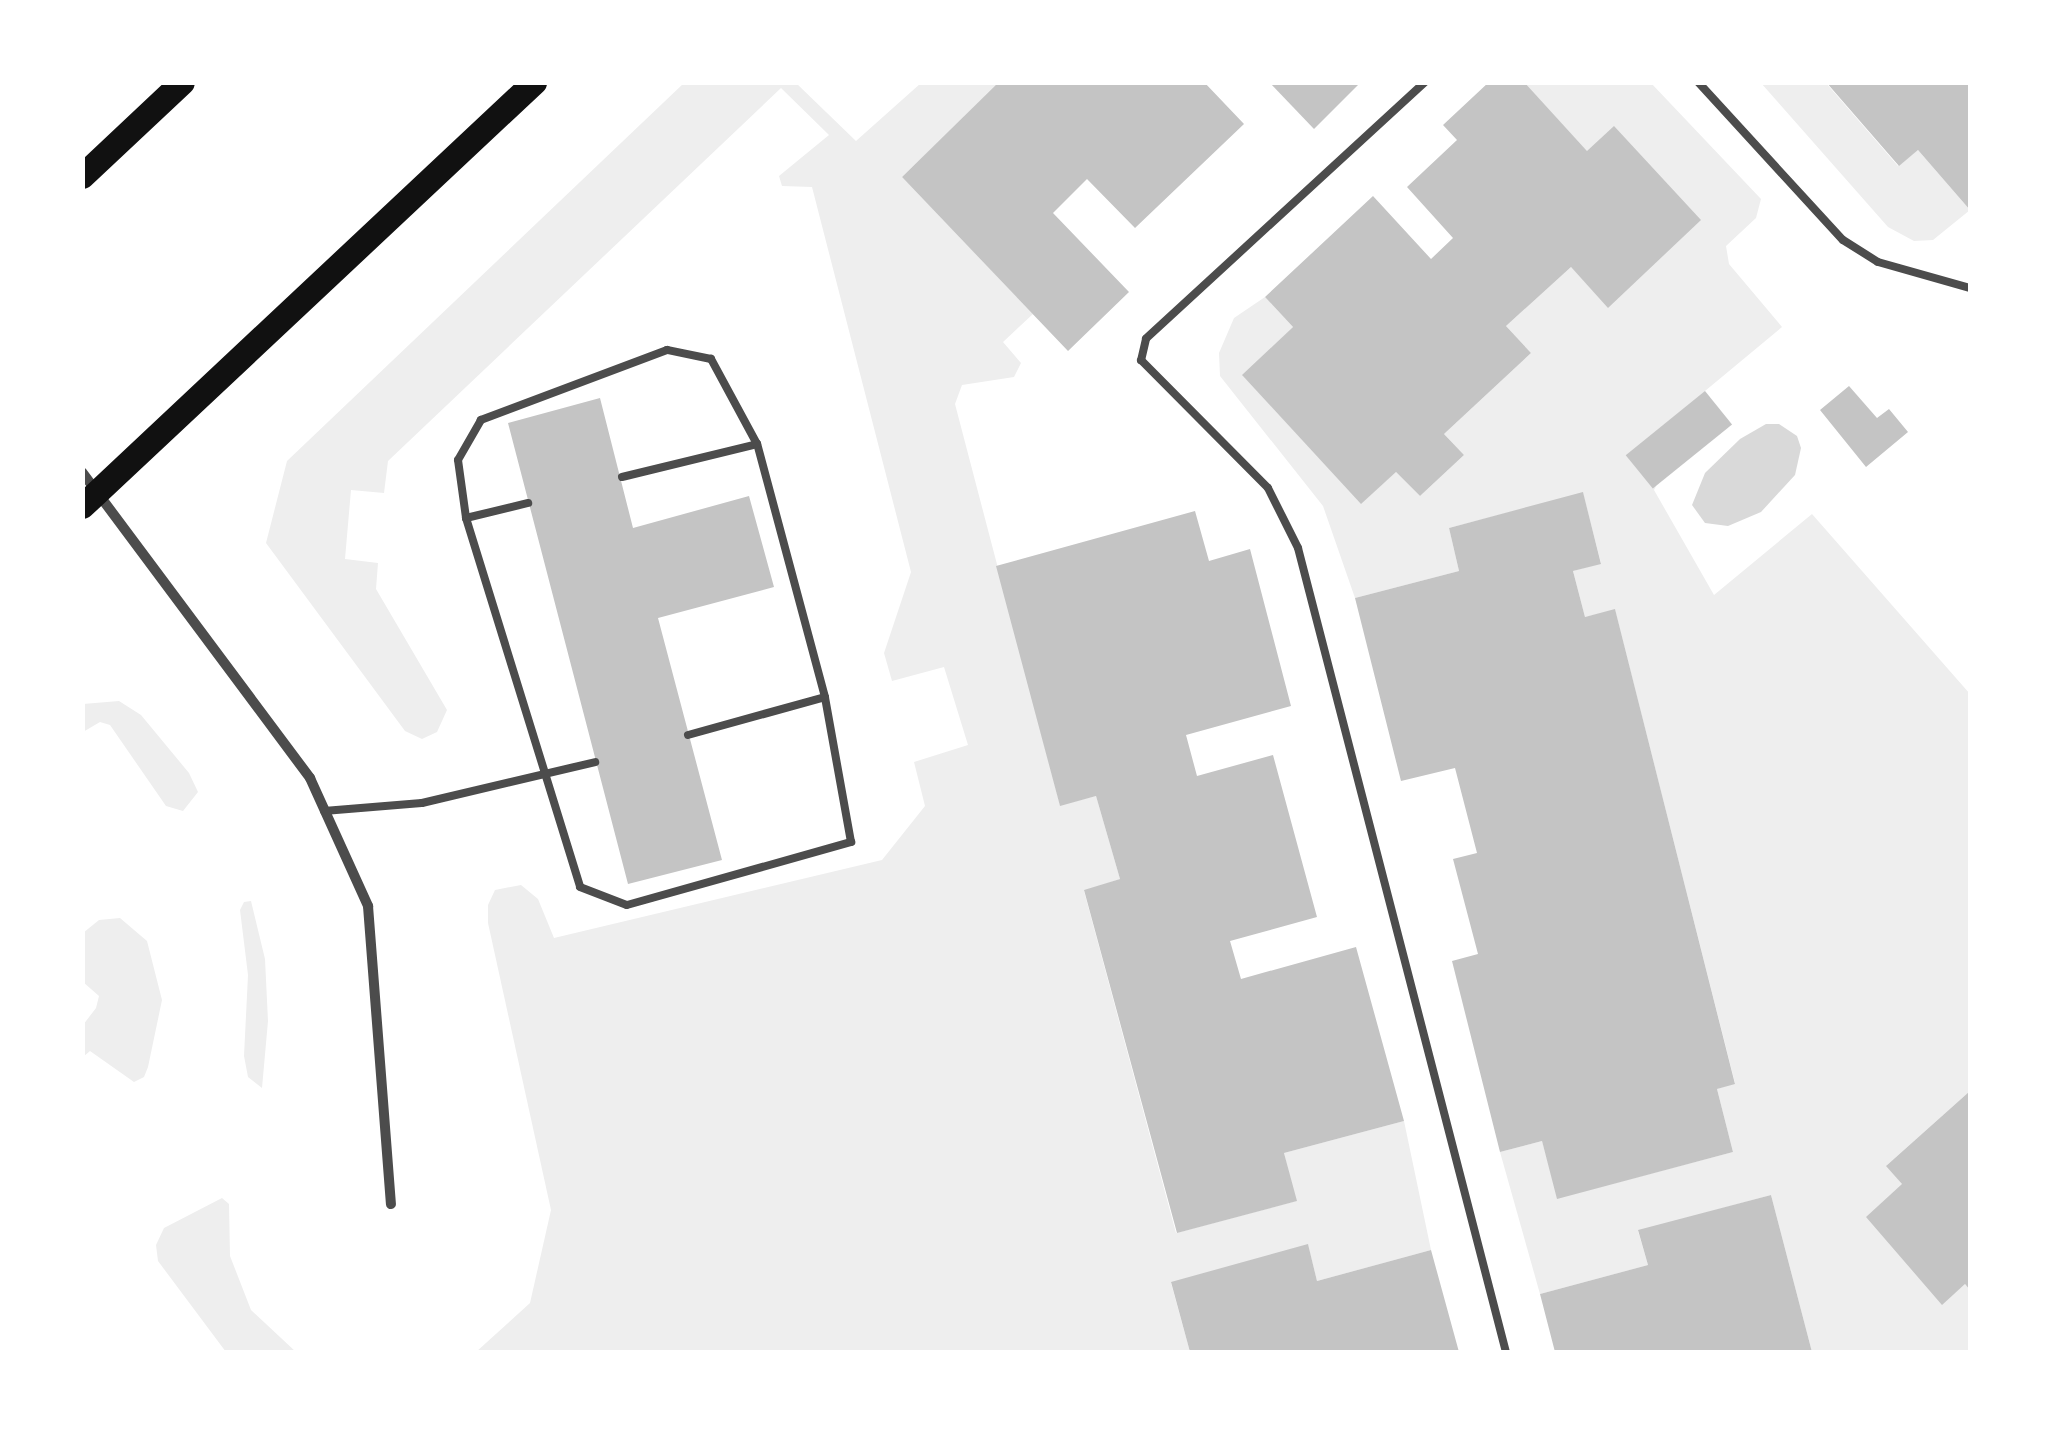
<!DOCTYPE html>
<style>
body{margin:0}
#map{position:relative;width:2053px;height:1435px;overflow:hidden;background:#fff;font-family:"Exo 2",sans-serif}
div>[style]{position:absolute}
.green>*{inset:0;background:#eee}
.water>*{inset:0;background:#d9d9d9}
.building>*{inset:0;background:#c4c4c4;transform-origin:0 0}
.service>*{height:8px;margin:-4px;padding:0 4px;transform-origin:4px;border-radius:4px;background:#4c4c4c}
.minor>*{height:10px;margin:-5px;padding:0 5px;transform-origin:5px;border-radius:5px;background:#4c4c4c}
.primary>*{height:25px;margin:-12.5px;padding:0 12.5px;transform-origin:12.5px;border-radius:12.5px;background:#111}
span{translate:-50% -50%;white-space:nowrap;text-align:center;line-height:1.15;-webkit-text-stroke:10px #fff;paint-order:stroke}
.frame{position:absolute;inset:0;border:85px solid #fff;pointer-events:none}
</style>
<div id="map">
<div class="green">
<div style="clip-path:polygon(684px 83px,796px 83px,856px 141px,921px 83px,999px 83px,902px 177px,1033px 314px,1003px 342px,1021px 363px,1014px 377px,962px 385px,955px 404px,1060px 805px,1096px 796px,1120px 879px,1084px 891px,1176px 1233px,1296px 1201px,1284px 1153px,1404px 1121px,1431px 1250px,1317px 1281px,1308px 1245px,1171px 1283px,1190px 1352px,476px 1352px,530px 1303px,551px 1210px,488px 923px,488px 905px,495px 890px,521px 885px,538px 899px,554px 938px,882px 860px,925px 806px,914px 762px,968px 745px,944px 667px,892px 681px,884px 653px,911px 572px,812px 187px,782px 186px,779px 176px,829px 135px,781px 88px,388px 461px,384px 493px,351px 490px,345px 559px,378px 563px,376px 589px,447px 710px,437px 732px,422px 739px,405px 731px,266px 543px,287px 461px)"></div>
<div style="clip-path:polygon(1524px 83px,1651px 83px,1761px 199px,1756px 218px,1726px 246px,1729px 264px,1782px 327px,1705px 391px,1654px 490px,1714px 595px,1812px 514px,1970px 694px,1970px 1091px,1887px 1165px,1902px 1184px,1942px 1304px,1965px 1284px,1970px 1290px,1970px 1352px,1812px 1352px,1771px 1195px,1638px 1231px,1648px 1265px,1540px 1294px,1500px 1152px,1542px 1141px,1558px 1198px,1733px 1152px,1717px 1089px,1735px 1083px,1615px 610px,1585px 617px,1573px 571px,1601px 563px,1583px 493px,1449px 528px,1459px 571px,1355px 598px,1323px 506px,1220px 376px,1219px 353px,1234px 318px,1265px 297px,1293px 327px,1243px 376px,1361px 503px,1396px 472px,1420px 496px,1464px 455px,1444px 434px,1531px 353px,1506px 326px,1571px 267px,1608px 307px,1587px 151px)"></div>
<div style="clip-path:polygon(1761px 83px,1826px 83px,1898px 166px,1918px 150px,1970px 210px,1933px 240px,1914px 241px,1888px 227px)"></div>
<div style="clip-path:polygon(119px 701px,141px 715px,189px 773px,198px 792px,183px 811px,166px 806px,110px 725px,100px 722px,83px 732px,83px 704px)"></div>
<div style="clip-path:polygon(251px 901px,265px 959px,268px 1021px,262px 1088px,248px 1077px,244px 1056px,248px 975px,240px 910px,244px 902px)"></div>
<div style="clip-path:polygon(120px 918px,147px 941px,162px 1000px,148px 1067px,144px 1077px,134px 1082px,90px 1051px,83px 1057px,83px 1025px,96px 1008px,99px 996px,83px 982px,83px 933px,99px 920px)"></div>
<div style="clip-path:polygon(222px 1198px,229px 1204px,230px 1256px,251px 1310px,296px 1352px,226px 1352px,158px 1261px,156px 1245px,164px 1228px)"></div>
</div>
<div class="water">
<div style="clip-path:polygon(1766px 424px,1779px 424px,1797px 436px,1801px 448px,1795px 475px,1761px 512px,1728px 526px,1705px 523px,1692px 505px,1705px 473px,1740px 439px)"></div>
</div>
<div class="building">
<div style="clip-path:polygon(999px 82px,1204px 82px,1244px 124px,1135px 228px,1087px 179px,1053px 213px,1129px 292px,1068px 351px,902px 177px)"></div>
<div style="clip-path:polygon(1269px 82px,1361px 82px,1314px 129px)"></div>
<div style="clip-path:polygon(1489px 82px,1524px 82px,1587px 151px,1614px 126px,1701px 220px,1608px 308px,1571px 267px,1506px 326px,1531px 353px,1444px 434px,1464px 455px,1420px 496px,1396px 472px,1361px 504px,1242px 375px,1293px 327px,1265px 297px,1373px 196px,1431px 259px,1453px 238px,1407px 187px,1457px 140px,1443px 125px)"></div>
<div style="clip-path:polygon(1826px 82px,1970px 82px,1970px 210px,1918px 150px,1899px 166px)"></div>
<div style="clip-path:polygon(1849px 386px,1877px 418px,1889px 409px,1908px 432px,1866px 467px,1820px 410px)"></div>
<div style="left:1705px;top:391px;width:43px;height:102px;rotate:51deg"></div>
<div style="clip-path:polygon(600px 398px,633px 528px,749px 496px,774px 587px,658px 618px,722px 860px,628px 884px,508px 423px)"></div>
<div style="clip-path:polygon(1583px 492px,1601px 564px,1573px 571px,1585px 617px,1615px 609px,1735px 1084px,1717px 1089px,1733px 1152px,1557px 1199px,1542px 1141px,1500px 1152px,1452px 961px,1478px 954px,1453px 859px,1477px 853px,1455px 768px,1401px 781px,1355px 598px,1459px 571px,1449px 528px)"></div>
<div style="clip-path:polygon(1195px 511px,1209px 561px,1250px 549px,1291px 706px,1186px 735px,1197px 776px,1273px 755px,1317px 917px,1230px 941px,1241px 979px,1356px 947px,1404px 1121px,1284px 1153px,1297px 1201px,1177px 1233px,1084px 890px,1120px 879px,1096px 796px,1060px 806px,996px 566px)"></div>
<div style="clip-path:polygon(1970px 1091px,1970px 1290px,1965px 1284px,1942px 1305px,1866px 1217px,1902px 1184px,1886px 1166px)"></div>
<div style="clip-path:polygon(1771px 1195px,1812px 1352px,1555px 1352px,1540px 1294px,1648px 1265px,1638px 1230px)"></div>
<div style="clip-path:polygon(1308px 1244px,1317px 1281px,1431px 1250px,1459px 1352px,1190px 1352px,1171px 1282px)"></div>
</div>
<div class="service">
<div style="left:1425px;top:82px;width:379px;rotate:137.4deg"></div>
<div style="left:1146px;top:339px;width:22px;rotate:103deg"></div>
<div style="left:1141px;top:360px;width:180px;rotate:45.2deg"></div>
<div style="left:1268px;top:488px;width:67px;rotate:63.4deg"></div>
<div style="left:1298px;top:548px;width:830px;rotate:75.5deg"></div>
<div style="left:1698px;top:82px;width:214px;rotate:47.5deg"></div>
<div style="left:1843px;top:240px;width:41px;rotate:32.2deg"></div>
<div style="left:1878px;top:262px;width:96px;rotate:15.8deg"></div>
<div style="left:622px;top:477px;width:139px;rotate:-13.7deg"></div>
<div style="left:466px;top:518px;width:64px;rotate:-13.6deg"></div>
<div style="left:688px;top:735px;width:142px;rotate:-15.5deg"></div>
<div style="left:825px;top:697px;width:262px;rotate:-105deg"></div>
<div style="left:757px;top:444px;width:97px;rotate:-118.4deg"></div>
<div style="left:711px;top:359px;width:45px;rotate:-168.4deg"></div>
<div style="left:667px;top:350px;width:199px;rotate:159.4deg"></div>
<div style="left:481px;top:420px;width:46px;rotate:119.9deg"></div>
<div style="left:458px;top:460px;width:59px;rotate:82.1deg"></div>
<div style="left:466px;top:518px;width:386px;rotate:72.8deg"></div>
<div style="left:580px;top:887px;width:50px;rotate:21deg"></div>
<div style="left:627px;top:905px;width:233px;rotate:-15.7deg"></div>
<div style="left:851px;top:842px;width:147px;rotate:-100.2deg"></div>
<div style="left:324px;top:811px;width:98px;rotate:-4.7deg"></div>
<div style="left:422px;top:803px;width:178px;rotate:-13.3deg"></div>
</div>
<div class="minor">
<div style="left:82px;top:472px;width:382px;rotate:53.3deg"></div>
<div style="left:310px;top:778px;width:141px;rotate:65.6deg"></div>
<div style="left:368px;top:906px;width:299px;rotate:85.6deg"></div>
</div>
<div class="primary">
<div style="left:82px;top:176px;width:137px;rotate:-43.2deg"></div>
<div style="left:82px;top:506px;width:620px;rotate:-43.17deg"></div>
</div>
<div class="frame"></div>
</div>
